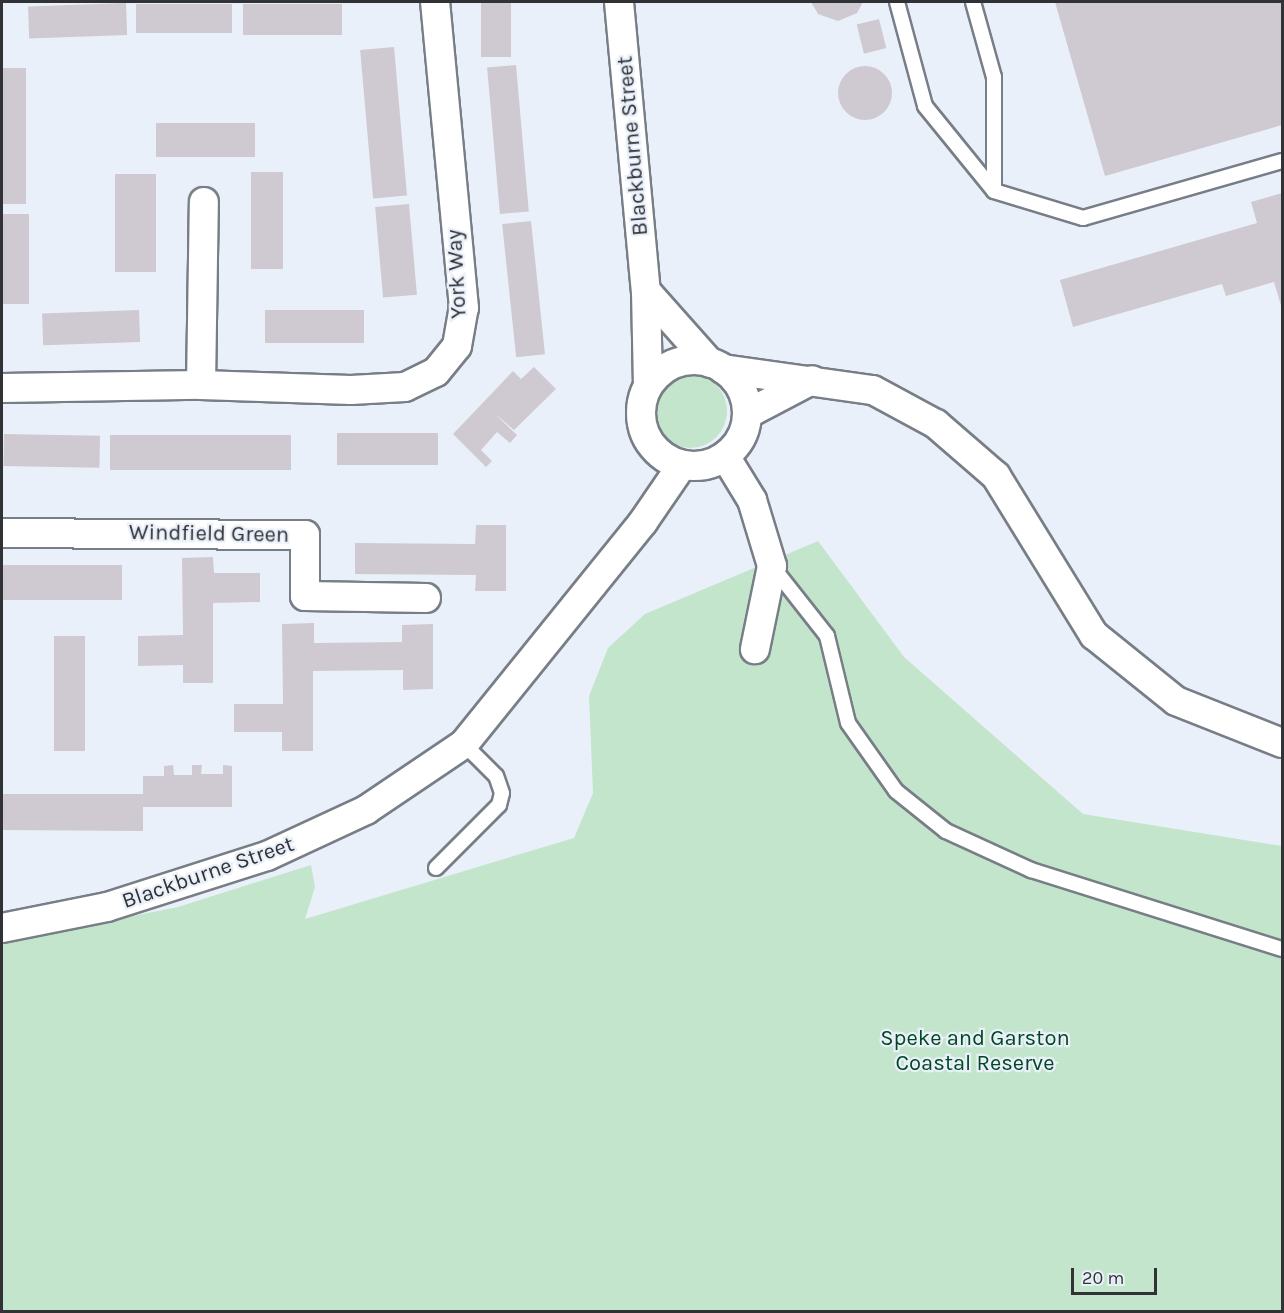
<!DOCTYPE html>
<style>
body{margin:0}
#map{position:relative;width:1284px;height:1313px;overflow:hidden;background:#eaf0fa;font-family:Karla,sans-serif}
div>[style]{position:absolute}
.green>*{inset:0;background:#c3e5cb}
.round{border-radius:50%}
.building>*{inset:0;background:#cfc9d2;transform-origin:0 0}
.roads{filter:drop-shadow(2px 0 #787e86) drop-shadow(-2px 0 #787e86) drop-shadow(0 2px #787e86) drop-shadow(0 -2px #787e86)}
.lane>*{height:14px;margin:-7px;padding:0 7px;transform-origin:7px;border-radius:7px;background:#fff}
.street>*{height:28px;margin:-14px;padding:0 14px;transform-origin:14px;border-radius:14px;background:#fff}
.street>.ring{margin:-14px;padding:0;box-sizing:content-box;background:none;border:28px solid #fff;border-radius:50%}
span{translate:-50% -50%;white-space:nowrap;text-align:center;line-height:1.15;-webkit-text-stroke:4.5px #eaf0fa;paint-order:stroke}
.street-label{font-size:22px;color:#303236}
.park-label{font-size:22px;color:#004822}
.frame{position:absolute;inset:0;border:3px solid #303236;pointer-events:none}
.scale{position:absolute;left:1071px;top:1268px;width:86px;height:27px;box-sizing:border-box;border:3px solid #303236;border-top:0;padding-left:8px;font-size:18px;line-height:21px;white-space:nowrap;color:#303236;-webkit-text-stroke:4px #eaf0fa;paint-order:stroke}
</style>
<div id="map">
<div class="green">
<div class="round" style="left:653px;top:374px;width:74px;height:74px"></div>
<div style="clip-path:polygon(818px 541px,904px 657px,1083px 814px,1282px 846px,1282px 1311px,2px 1312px,2px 942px,178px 907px,311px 865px,315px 887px,305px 919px,574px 838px,593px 793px,589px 696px,608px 648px,645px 614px)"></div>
</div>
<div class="building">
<div style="left:481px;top:2px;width:30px;height:55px"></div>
<div style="clip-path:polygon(811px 2px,863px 2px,857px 13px,838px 21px,818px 14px)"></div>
<div style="clip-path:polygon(1055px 2px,1282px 2px,1282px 125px,1105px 176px)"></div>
<div style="left:126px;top:3px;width:32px;height:98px;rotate:88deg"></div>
<div style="left:232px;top:4px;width:29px;height:96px;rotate:90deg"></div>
<div style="left:243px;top:4px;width:99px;height:31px"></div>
<div style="left:879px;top:19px;width:30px;height:23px;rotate:76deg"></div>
<div style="left:394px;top:47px;width:149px;height:34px;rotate:85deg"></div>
<div style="left:516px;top:65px;width:147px;height:29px;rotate:85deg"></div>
<div class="round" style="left:838px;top:66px;width:54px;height:54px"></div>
<div style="left:2px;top:68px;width:24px;height:136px"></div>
<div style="left:156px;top:123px;width:99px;height:34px"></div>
<div style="left:251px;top:172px;width:32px;height:97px"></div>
<div style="left:115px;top:174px;width:41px;height:98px"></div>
<div style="clip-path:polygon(1282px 193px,1282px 309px,1274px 282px,1226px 296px,1222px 284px,1073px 327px,1060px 280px,1257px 223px,1251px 202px)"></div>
<div style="left:409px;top:204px;width:91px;height:34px;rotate:85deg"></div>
<div style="left:2px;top:214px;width:27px;height:90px"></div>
<div style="left:531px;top:221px;width:134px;height:29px;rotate:84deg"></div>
<div style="left:139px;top:310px;width:32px;height:97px;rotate:88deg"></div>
<div style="left:265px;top:310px;width:99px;height:33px"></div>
<div style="clip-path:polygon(534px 367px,556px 389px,514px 430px,494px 413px,517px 435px,510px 443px,497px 432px,481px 450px,492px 461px,486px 467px,453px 434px,513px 371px,521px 379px)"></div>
<div style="left:438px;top:433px;width:32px;height:101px;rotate:90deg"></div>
<div style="left:4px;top:434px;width:96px;height:32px;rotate:1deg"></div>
<div style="left:110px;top:435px;width:181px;height:35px"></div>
<div style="clip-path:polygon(476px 525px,506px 525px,506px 591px,475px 591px,476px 575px,355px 574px,355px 543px,475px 544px)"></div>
<div style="clip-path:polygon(213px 557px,214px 573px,260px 573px,260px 602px,213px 603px,213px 683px,183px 683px,183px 665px,138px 666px,138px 636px,183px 635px,182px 558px)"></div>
<div style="left:2px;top:565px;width:120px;height:35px"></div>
<div style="clip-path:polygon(314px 623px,314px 643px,402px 642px,402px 625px,433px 624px,433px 689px,403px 690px,403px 670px,313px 671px,313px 751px,282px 751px,282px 732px,234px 732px,234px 704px,283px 704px,282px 624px)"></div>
<div style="left:54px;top:636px;width:31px;height:115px"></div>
<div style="clip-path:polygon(173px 765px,174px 775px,192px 775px,192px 765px,202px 765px,201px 774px,223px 774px,223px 765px,232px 766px,232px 807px,143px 807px,143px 831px,2px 830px,2px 794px,143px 794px,143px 776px,164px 776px,164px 766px)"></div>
</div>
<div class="roads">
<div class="lane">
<div style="left:897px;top:2px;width:108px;rotate:74.9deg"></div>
<div style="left:925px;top:106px;width:109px;rotate:50.9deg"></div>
<div style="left:994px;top:191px;width:93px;rotate:16.9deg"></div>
<div style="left:1083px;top:218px;width:207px;rotate:-16deg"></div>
<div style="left:973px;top:2px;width:78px;rotate:74.4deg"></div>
<div style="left:994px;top:77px;width:114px;rotate:90deg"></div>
<div style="left:772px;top:566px;width:89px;rotate:51.8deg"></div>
<div style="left:827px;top:636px;width:89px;rotate:76.4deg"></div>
<div style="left:848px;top:723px;width:83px;rotate:54.8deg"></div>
<div style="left:896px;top:791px;width:64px;rotate:38.7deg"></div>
<div style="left:946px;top:831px;width:94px;rotate:24.6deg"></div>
<div style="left:1031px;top:870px;width:263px;rotate:17.5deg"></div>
<div style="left:436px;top:868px;width:89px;rotate:-45deg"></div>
<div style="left:499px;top:805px;width:12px;rotate:-76deg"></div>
<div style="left:502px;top:793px;width:18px;rotate:-109deg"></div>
<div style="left:496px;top:776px;width:45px;rotate:-135deg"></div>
</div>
<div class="street">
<div style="left:619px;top:2px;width:290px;rotate:84.7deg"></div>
<div style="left:646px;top:291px;width:95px;rotate:88.8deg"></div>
<div style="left:646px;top:291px;width:96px;rotate:48.4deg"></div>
<div class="ring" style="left:641px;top:360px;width:78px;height:78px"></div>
<div style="left:723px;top:369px;width:151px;rotate:8deg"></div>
<div style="left:873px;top:390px;width:72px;rotate:28.4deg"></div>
<div style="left:936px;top:424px;width:79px;rotate:40.9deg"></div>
<div style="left:996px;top:476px;width:187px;rotate:58.4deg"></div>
<div style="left:1094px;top:635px;width:105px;rotate:38.8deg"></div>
<div style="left:1176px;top:701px;width:114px;rotate:21.6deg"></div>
<div style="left:201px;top:385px;width:183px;rotate:-89.1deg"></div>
<div style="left:2px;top:388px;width:199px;rotate:-0.9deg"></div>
<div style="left:201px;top:385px;width:150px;rotate:1.9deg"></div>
<div style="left:351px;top:390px;width:54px;rotate:-3.2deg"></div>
<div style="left:405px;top:387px;width:34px;rotate:-26deg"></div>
<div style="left:436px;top:372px;width:33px;rotate:-51deg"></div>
<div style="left:457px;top:346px;width:39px;rotate:-80deg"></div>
<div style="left:464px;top:308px;width:307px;rotate:-95.4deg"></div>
<div style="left:747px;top:414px;width:73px;rotate:-27.6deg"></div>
<div style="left:725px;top:456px;width:52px;rotate:58.5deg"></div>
<div style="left:752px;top:500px;width:69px;rotate:73.1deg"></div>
<div style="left:772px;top:566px;width:85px;rotate:101.6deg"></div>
<div style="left:2px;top:533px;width:303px;rotate:0.4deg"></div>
<div style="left:305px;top:535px;width:61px;rotate:90deg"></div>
<div style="left:305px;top:596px;width:121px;rotate:0.9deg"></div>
<div style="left:2px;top:928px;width:107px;rotate:-11.3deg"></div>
<div style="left:107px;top:907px;width:168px;rotate:-17.7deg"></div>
<div style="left:267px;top:856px;width:109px;rotate:-24.9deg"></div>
<div style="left:366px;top:810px;width:118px;rotate:-34deg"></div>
<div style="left:464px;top:744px;width:285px;rotate:-51.1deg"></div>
<div style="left:643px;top:522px;width:69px;rotate:-55.6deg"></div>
</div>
</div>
<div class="street-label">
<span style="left:633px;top:146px;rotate:-95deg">Blackburne Street</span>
<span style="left:457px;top:274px;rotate:-93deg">York Way</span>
<span style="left:209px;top:534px;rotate:1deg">Windfield Green</span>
<span style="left:208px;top:873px;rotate:-19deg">Blackburne Street</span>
</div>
<div class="park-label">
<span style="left:975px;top:1051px">Speke and Garston<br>Coastal Reserve</span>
</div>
<div class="frame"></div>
<div class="scale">20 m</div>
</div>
